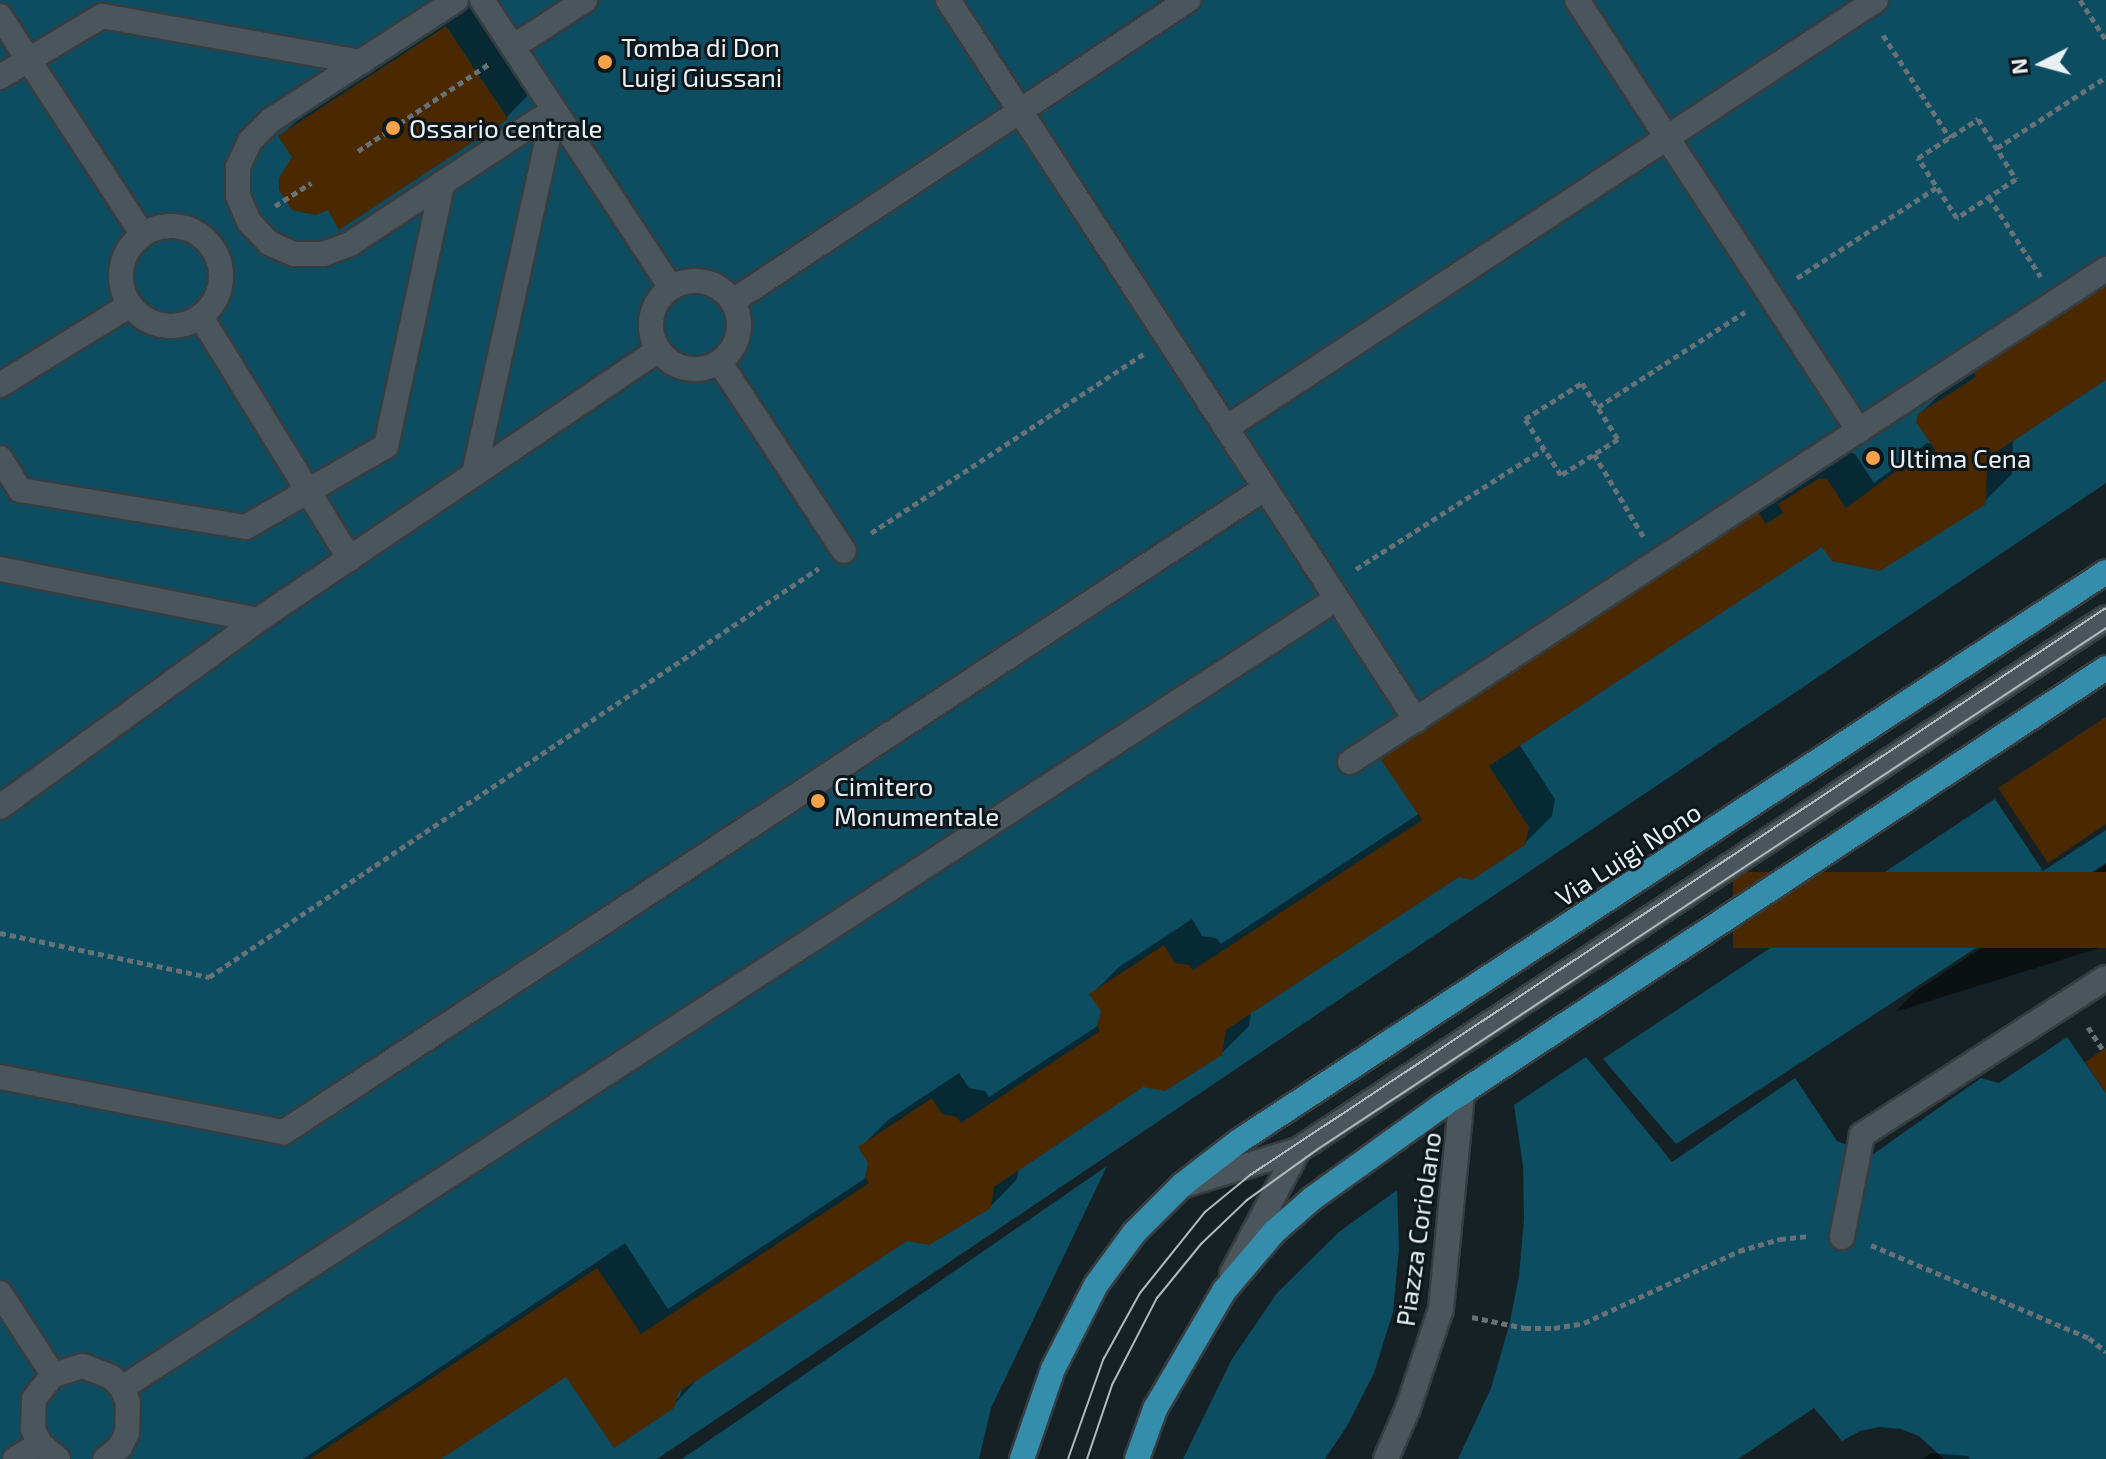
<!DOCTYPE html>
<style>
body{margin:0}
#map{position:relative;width:2106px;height:1459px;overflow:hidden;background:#162125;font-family:"Exo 2",sans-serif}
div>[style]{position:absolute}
.green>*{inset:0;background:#0d4d62}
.shadow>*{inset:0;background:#0007}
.building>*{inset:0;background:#4a2800;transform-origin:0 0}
.path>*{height:5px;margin-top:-2.5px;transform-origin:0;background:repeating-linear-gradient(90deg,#687175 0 6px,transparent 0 10px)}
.roads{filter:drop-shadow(2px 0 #363d40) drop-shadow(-2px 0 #363d40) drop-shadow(0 2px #363d40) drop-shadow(0 -2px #363d40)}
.minor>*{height:24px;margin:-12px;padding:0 12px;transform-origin:12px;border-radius:12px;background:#4a565b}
.minor>.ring{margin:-12px;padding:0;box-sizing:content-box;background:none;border:24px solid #4a565b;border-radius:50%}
.major>*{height:24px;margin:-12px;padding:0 12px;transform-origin:12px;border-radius:12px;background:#348eab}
.tram>*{height:2px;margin:-1px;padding:0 1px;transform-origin:1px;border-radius:1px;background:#b1b9bc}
.dots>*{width:22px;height:22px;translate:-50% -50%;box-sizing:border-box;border:4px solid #0d171b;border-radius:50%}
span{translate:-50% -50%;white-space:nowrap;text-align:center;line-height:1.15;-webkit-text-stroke:6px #0d171b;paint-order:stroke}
.poi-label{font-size:26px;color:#e9f0f3}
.left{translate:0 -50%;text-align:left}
.street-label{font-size:26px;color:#e9f0f3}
.north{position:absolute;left:2002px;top:24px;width:80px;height:80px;-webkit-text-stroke:6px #0d171b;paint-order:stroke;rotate:264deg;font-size:22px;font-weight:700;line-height:32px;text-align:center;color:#e9f0f3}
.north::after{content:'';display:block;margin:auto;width:28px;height:36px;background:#e9f0f3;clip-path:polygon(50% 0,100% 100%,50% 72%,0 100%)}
</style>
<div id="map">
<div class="green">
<div style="clip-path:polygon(0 0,2106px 0,2106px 483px,657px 1459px,0 1459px)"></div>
<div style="clip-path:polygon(1995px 799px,2043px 871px,2106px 830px,2106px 863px,1676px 1144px,1603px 1059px)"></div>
<div style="clip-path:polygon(2067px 1037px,2106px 1093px,2106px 1459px,1944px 1459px,1919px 1436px,1901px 1429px,1880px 1427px,1860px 1431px,1842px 1441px,1814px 1408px,1738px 1459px,1458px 1459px,1491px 1388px,1509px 1326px,1519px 1276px,1524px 1219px,1523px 1166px,1514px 1105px,1586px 1057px,1672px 1162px,1795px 1078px,1837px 1141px,1872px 1155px,1981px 1078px,1999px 1083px)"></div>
<div style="clip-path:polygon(1107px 1166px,991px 1408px,979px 1459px,682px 1459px)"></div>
<div style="clip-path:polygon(1397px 1190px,1399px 1249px,1393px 1312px,1374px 1373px,1347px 1426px,1325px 1459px,1183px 1459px,1232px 1359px,1277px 1293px,1339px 1232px)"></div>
</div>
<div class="shadow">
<div style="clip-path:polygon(473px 0,533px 90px,506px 118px,328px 208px,304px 213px,285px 200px,281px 178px,294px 157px,281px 136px,308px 109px)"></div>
<div style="clip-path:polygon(evenodd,1974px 370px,2106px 378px,2013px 438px,2012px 474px,1984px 502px,1823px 544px,1519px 744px,1555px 799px,1552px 816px,1524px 844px,1458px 874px,1251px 1011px,1249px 1026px,1221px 1054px,1143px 1085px,1019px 1168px,1017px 1179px,990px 1207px,907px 1239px,702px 1374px,673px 1406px,567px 1374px,438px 1459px,303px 1459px,625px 1243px,668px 1309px,867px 1177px,870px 1162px,861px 1147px,888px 1120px,959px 1073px,969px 1088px,985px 1091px,989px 1097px,1099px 1025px,1103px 1010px,1092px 994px,1119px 967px,1192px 919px,1202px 936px,1216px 938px,1221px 944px,1420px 813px,1783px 480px,1791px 493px,1807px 477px,1849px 452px,1855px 454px,1874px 483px,1927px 443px,1933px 444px,1919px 415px,1947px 387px,1974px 370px,684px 1383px,679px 1398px,675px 1398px,684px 1383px)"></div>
<div style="clip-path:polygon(2106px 865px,2106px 946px,1895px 1012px,1916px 991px)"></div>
<div style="clip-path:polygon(1931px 1453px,1968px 1456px,1970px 1459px,1922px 1459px)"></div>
</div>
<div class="building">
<div style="clip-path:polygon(446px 26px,508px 119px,339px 230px,328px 210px,316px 215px,292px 210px,279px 190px,279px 178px,292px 157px,278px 136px)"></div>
<div style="clip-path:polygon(2106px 276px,2106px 380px,1987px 458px,1986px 504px,1880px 571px,1832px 561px,1822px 547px,1489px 766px,1529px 827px,1525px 845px,1472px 880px,1459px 877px,1226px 1030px,1222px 1055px,1165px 1091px,1143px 1087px,994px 1187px,991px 1208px,929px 1245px,907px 1241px,679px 1392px,674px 1408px,614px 1448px,566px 1377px,441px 1459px,310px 1459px,597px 1268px,641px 1334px,869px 1183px,865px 1178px,868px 1163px,858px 1147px,932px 1098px,942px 1114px,957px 1117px,961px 1123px,1100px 1031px,1097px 1026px,1101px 1011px,1089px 994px,1164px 945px,1175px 963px,1189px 965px,1193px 970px,1422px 820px,1377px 754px,1755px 506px,1766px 524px,1783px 513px,1778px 504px,1820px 478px,1828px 480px,1846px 508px,1899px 469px,1901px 472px,1935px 450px,1916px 422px,1918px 414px,1976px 377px,1969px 365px)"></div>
<div style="clip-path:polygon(2106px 717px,2106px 824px,2048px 863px,1998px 788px)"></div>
<div style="left:2106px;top:872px;width:76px;height:373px;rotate:90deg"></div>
<div style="clip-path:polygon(2106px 1048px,2106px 1093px,2085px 1062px)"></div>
</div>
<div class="path">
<div style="left:2080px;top:0;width:48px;rotate:57deg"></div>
<div style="left:1883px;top:35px;width:123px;rotate:57deg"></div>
<div style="left:1978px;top:119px;width:71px;rotate:57.7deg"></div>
<div style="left:2016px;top:179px;width:71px;rotate:146.5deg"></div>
<div style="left:1957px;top:218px;width:72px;rotate:-123deg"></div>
<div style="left:1918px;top:158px;width:72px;rotate:-33deg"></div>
<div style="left:1997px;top:148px;width:130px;rotate:-33.1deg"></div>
<div style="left:358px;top:151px;width:157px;rotate:-33.6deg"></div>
<div style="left:1989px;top:197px;width:95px;rotate:57deg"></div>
<div style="left:275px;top:206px;width:43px;rotate:-32.6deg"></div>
<div style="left:1797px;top:278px;width:167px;rotate:-33deg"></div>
<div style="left:1582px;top:383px;width:67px;rotate:57.3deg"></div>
<div style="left:1618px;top:439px;width:67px;rotate:147.7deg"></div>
<div style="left:1561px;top:475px;width:67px;rotate:-122.7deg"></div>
<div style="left:1525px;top:419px;width:67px;rotate:-32.3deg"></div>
<div style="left:1598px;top:407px;width:175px;rotate:-32.9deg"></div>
<div style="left:1594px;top:454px;width:96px;rotate:59.1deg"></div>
<div style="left:871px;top:533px;width:326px;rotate:-33.3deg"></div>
<div style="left:1356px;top:569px;width:223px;rotate:-32.6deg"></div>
<div style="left:0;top:933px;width:214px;rotate:11.9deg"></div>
<div style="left:209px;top:977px;width:734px;rotate:-33.84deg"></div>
<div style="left:2088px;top:1027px;width:27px;rotate:57deg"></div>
<div style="left:1871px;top:1245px;width:237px;rotate:23.1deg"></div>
<div style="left:2089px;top:1338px;width:22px;rotate:39deg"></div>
<div style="left:1472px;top:1317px;width:54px;rotate:11.7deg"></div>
<div style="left:1525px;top:1328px;width:29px"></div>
<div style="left:1554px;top:1328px;width:30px;rotate:-9deg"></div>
<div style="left:1584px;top:1323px;width:171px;rotate:-24.9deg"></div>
<div style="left:1739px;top:1251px;width:43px;rotate:-16.3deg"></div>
<div style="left:1780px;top:1239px;width:30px;rotate:-6deg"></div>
</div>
<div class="roads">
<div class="minor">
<div style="left:456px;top:0;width:222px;rotate:147deg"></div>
<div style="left:270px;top:121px;width:28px;rotate:135deg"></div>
<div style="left:250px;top:141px;width:29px;rotate:115deg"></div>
<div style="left:238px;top:167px;width:29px;rotate:90deg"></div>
<div style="left:238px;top:196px;width:28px;rotate:67deg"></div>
<div style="left:249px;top:222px;width:29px;rotate:46deg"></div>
<div style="left:269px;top:243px;width:27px;rotate:24deg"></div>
<div style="left:294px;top:254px;width:29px"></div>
<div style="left:323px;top:254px;width:29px;rotate:-20deg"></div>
<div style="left:350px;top:244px;width:244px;rotate:-33.3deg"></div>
<div style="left:554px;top:110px;width:373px;rotate:102.4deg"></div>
<div style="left:482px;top:0;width:344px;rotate:56.7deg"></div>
<div style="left:948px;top:0;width:859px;rotate:56.98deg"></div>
<div style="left:1577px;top:0;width:515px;rotate:56.8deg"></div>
<div style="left:0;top:16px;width:260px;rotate:56.9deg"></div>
<div style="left:513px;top:47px;width:86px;rotate:-33.1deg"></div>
<div style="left:0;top:77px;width:119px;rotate:-30.9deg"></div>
<div style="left:102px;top:16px;width:263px;rotate:10.1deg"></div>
<div class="ring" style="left:121px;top:226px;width:76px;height:76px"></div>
<div class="ring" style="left:651px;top:281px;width:64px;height:64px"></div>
<div style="left:733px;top:301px;width:546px;rotate:-33.49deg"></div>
<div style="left:201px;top:317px;width:284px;rotate:58.4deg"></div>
<div style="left:720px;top:363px;width:225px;rotate:56.6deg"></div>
<div style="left:0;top:385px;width:153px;rotate:-31.6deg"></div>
<div style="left:1226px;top:428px;width:778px;rotate:-33.36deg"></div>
<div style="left:0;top:458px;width:38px;rotate:58deg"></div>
<div style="left:20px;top:490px;width:229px;rotate:9.3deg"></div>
<div style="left:246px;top:527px;width:162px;rotate:-30.1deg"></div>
<div style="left:386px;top:446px;width:268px;rotate:-77.9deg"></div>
<div style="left:0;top:569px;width:263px;rotate:11.2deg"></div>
<div style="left:1350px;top:762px;width:903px;rotate:-33.11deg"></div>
<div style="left:0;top:807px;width:319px;rotate:-35.9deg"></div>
<div style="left:258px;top:620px;width:483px;rotate:-34deg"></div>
<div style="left:0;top:1077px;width:289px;rotate:11deg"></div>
<div style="left:284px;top:1132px;width:1173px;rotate:-33.28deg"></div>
<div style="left:1184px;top:1185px;width:119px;rotate:-17.1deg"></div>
<div style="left:1298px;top:1150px;width:967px;rotate:-33.36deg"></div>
<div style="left:1842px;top:1237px;width:104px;rotate:-78.9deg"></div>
<div style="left:1862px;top:1135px;width:290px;rotate:-32.8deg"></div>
<div style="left:1232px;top:1274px;width:140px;rotate:-62deg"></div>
<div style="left:0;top:1293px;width:98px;rotate:57.1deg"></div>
<div style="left:122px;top:1388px;width:1448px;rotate:-33.02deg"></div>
<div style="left:15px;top:1459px;width:29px;rotate:-31deg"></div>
<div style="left:58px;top:1459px;width:23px;rotate:-140deg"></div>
<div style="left:40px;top:1444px;width:17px;rotate:-115deg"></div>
<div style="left:33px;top:1429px;width:30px;rotate:-88deg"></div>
<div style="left:34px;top:1399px;width:31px;rotate:-52deg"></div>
<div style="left:53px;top:1375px;width:31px;rotate:-17deg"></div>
<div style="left:83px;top:1366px;width:30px;rotate:21deg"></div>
<div style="left:111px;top:1377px;width:16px;rotate:45deg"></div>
<div style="left:122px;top:1388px;width:16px;rotate:68deg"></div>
<div style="left:128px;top:1403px;width:30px;rotate:92deg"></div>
<div style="left:127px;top:1433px;width:16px;rotate:117deg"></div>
<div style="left:120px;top:1447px;width:19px;rotate:141deg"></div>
<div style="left:1386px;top:1459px;width:56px;rotate:-66.7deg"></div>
<div style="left:1408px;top:1408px;width:104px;rotate:-71.6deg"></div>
<div style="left:1441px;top:1309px;width:217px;rotate:-84.4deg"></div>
</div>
<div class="major">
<div style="left:1022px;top:1459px;width:95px;rotate:-71deg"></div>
<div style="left:1053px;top:1369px;width:94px;rotate:-62.9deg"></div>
<div style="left:1096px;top:1285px;width:64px;rotate:-53.8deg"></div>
<div style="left:1134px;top:1233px;width:68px;rotate:-45deg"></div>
<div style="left:1182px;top:1185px;width:72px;rotate:-37.7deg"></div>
<div style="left:1239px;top:1141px;width:1037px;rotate:-33.28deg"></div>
<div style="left:1137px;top:1459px;width:53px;rotate:-70.2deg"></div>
<div style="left:1155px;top:1409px;width:137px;rotate:-59.7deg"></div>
<div style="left:1224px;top:1291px;width:77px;rotate:-49.7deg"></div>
<div style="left:1274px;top:1232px;width:52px;rotate:-41.1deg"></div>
<div style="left:1313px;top:1198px;width:160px;rotate:-35.6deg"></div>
<div style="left:1443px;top:1105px;width:794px;rotate:-33.39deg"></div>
</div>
</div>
<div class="tram">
<div style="left:1068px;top:1459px;width:105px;rotate:-70.5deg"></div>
<div style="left:1103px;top:1360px;width:77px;rotate:-61.1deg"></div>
<div style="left:1140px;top:1293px;width:104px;rotate:-51.3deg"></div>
<div style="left:1205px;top:1212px;width:58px;rotate:-39.4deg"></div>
<div style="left:1250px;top:1175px;width:1027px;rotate:-33.52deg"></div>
<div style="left:1087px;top:1459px;width:78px;rotate:-71.3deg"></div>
<div style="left:1112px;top:1385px;width:98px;rotate:-62.7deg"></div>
<div style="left:1157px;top:1298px;width:70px;rotate:-50.8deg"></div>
<div style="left:1201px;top:1244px;width:64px;rotate:-43.7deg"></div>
<div style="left:1247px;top:1200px;width:87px;rotate:-35.7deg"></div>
<div style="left:1318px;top:1149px;width:945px;rotate:-33.47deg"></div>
</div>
<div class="dots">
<div style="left:605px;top:62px;background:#f6a248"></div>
<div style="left:393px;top:128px;background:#f6a248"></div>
<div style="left:1873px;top:458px;background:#f6a248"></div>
<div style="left:818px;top:801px;background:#f6a248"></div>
</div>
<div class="poi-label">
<span class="left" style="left:621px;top:62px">Tomba di Don<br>Luigi Giussani</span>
<span class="left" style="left:409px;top:128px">Ossario centrale</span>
<span class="left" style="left:1889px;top:458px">Ultima Cena</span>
<span class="left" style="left:834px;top:801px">Cimitero<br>Monumentale</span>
</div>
<div class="street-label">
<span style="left:1628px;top:854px;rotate:-33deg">Via Luigi Nono</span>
<span style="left:1418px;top:1229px;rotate:-82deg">Piazza Coriolano</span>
</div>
<div class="north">N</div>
</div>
